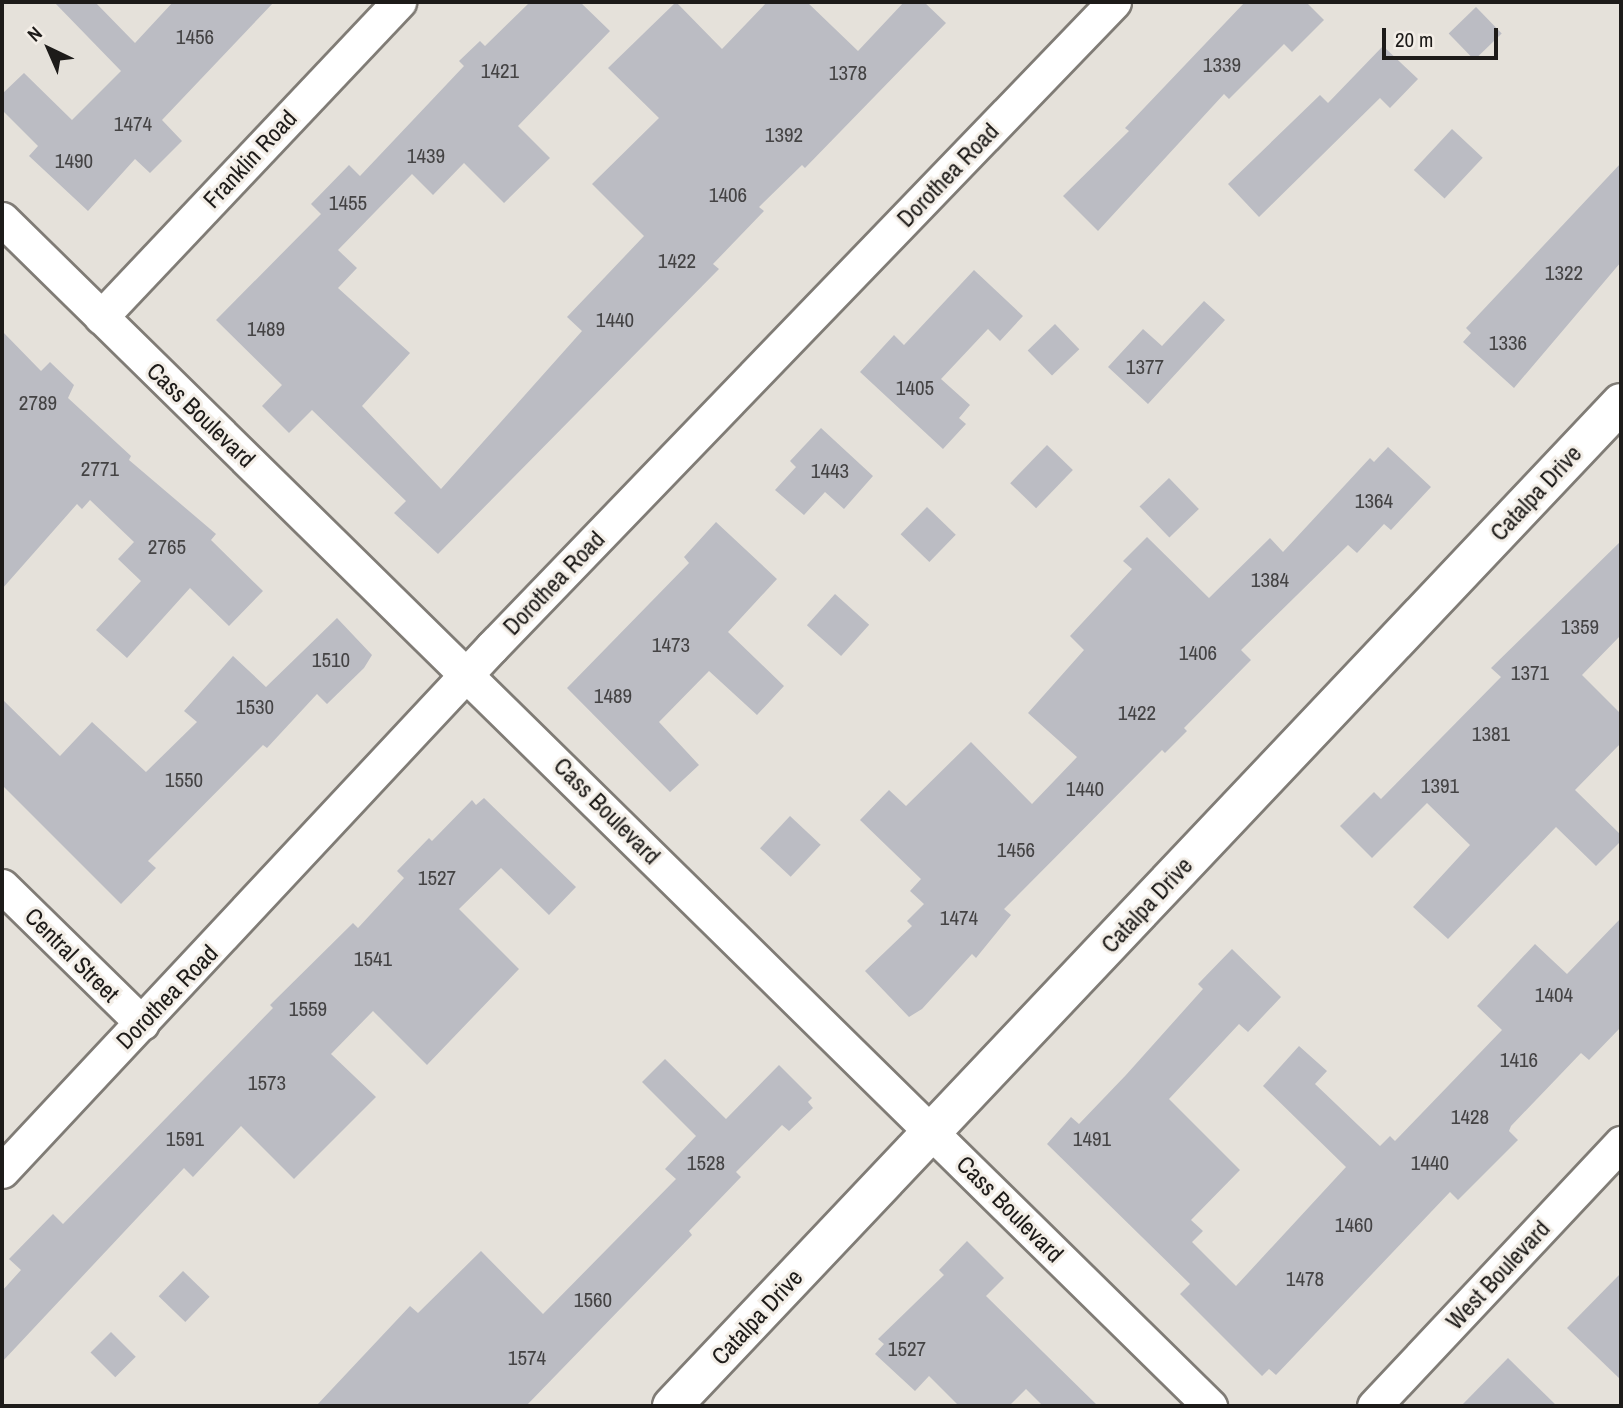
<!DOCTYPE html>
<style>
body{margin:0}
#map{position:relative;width:1623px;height:1408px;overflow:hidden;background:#e5e1da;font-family:"Archivo Narrow",sans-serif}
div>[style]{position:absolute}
.building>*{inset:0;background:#bbbcc3;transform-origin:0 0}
.roads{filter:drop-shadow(2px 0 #807c76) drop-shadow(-2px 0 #807c76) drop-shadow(0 2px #807c76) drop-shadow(0 -2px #807c76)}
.street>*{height:33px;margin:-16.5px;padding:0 16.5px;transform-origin:16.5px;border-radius:16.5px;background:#fff}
.secondary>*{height:38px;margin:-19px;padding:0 19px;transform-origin:19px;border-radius:19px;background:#fff}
span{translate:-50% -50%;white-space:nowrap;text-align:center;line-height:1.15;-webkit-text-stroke:6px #f3eee7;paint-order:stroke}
.number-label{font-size:21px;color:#444344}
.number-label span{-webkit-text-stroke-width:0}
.street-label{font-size:24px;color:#1d1b19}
.frame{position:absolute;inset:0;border:4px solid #1d1b19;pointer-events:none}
.north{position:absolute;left:14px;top:14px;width:70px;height:70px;-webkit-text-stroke:5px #f3eee7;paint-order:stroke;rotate:316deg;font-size:19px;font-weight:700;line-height:28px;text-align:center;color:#1d1b19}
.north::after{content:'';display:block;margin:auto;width:24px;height:32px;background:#1d1b19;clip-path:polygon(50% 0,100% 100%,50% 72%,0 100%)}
.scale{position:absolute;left:1382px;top:28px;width:116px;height:32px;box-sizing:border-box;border:4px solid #1d1b19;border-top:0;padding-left:9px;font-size:21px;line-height:24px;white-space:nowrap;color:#1d1b19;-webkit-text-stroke:5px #f3eee7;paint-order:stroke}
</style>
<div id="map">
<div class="building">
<div style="clip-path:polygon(54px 2px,95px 2px,135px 43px,173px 2px,274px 2px,162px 120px,182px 141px,150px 173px,135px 159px,88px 211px,29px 156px,38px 146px,2px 110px,2px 94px,24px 73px,72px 120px,121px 71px)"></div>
<div style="clip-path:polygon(530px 2px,580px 2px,610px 31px,518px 126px,550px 158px,504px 203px,464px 163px,433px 195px,412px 174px,338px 250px,357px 268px,338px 288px,410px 353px,362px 406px,441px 489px,582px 331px,567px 317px,644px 236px,592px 184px,659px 118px,608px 68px,676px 2px,722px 49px,767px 2px,807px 2px,858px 51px,904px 2px,924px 2px,946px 23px,805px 168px,802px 165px,759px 207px,764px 211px,713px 264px,719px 269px,438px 554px,394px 513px,406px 501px,312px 410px,289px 433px,262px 406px,282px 385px,216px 320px,321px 214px,311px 204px,349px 165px,360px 176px,464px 66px,459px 61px,480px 41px,485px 46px)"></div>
<div style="clip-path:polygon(1245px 2px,1306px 2px,1324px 20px,1292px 52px,1284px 44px,1229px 99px,1224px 94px,1098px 231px,1063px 196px,1129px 131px,1125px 128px)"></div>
<div style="left:1476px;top:7px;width:37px;height:38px;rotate:46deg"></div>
<div style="clip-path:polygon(1383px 46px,1418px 79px,1390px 108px,1380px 98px,1259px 217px,1228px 184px,1320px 95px,1328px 103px)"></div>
<div style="left:1452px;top:129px;width:42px;height:56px;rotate:43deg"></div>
<div style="clip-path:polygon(1621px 163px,1621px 262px,1514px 388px,1463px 342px,1471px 333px,1466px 328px)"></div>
<div style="clip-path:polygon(974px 270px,1023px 316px,1000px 341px,988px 329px,941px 379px,970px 405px,959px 418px,966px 424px,943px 449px,860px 372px,894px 335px,904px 345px)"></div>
<div style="clip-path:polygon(1204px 301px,1225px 320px,1148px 404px,1108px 367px,1143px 329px,1162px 346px)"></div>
<div style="left:1055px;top:324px;width:35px;height:38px;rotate:46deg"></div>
<div style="clip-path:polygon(2px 331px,41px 371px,50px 362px,74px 385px,68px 398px,131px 456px,129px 460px,216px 534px,211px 540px,263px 591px,229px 626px,190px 588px,127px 658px,96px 630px,141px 581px,118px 559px,134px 542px,90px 500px,82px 509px,77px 504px,2px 589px)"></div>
<div style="clip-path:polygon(821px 428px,873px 476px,844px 509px,825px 492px,804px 515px,775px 490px,796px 467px,790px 461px)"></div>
<div style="left:1047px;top:445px;width:36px;height:53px;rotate:44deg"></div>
<div style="clip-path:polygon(1388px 447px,1431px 487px,1391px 530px,1384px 524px,1357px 553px,1348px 545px,1241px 650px,1251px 660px,1184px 728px,1187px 731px,1165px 753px,1162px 750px,1004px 909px,1011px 915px,976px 958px,972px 954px,922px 1009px,909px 1017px,865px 971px,912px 926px,907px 921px,924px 904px,910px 891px,921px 879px,860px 820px,889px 790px,906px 806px,971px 742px,1032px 804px,1077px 757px,1028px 713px,1084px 650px,1070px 636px,1132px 569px,1123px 561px,1147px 537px,1209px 598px,1270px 538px,1283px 552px,1370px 458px,1374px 462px)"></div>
<div style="left:1169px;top:478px;width:43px;height:41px;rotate:46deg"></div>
<div style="left:927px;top:507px;width:40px;height:38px;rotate:44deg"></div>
<div style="clip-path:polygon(716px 522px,777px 579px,728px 632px,784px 686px,757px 715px,709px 671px,659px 722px,699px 765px,670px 792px,567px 688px,689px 563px,684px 557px)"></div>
<div style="clip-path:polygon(1621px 541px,1621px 635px,1582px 675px,1621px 714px,1621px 743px,1575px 790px,1621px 835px,1621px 841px,1596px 866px,1556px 827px,1448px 939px,1413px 907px,1470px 845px,1427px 803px,1372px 858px,1340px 826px,1374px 792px,1381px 799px,1501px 677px,1491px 668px)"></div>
<div style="left:835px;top:594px;width:46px;height:42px;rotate:42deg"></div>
<div style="clip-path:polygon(337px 618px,372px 655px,364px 668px,327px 704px,317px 694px,267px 748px,263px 745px,148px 861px,156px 868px,121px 904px,2px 785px,2px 699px,60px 756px,92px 722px,146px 772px,197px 722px,184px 711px,233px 656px,266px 687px)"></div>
<div style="clip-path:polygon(484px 798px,576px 887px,549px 915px,501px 868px,459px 909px,519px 969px,427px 1065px,373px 1011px,331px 1054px,376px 1097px,294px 1179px,241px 1126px,193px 1177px,184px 1168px,2px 1362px,2px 1291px,21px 1270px,9px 1259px,53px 1214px,63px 1224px,273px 1008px,270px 1005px,353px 923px,358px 928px,404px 878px,397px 871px,429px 838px,432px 841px,472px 800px,476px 805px)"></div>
<div style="left:790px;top:816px;width:42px;height:44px;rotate:43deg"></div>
<div style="clip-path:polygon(1621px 918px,1621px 1027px,1589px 1060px,1581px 1053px,1511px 1126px,1509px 1131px,1518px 1140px,1458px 1200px,1450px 1192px,1276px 1375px,1269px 1369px,1262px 1376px,1180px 1294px,1190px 1284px,1047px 1144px,1071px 1117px,1079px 1124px,1126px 1075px,1203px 989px,1198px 984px,1232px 949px,1281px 997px,1248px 1032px,1239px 1024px,1169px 1099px,1240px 1170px,1191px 1220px,1203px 1231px,1192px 1242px,1236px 1286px,1346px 1167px,1263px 1086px,1299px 1046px,1327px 1071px,1315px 1084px,1380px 1146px,1390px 1136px,1395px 1141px,1502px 1030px,1477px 1006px,1535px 944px,1567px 974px)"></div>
<div style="clip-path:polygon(665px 1059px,726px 1119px,779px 1065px,812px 1098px,808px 1102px,813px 1108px,789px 1131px,782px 1125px,736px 1172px,741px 1177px,689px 1231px,692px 1235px,526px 1406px,316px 1406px,410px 1306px,418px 1313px,481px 1251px,543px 1314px,676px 1179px,665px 1169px,696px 1136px,642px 1082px)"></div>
<div style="clip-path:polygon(967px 1241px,1004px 1278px,986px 1296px,1098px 1406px,1043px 1406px,1026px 1389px,1009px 1406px,959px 1406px,929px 1376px,915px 1391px,875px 1354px,884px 1344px,878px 1339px,944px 1275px,939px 1270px)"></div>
<div style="left:183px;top:1271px;width:37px;height:35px;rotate:44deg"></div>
<div style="clip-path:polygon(1621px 1273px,1621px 1380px,1567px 1328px)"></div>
<div style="left:111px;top:1332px;width:35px;height:29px;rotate:45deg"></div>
<div style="clip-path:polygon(1508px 1358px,1557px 1406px,1461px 1406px)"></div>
</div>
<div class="roads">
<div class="street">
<div style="left:2px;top:219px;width:1694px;rotate:44.5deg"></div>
<div style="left:101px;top:317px;width:434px;rotate:-46.6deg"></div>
<div style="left:2px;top:886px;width:196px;rotate:44.4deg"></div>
<div style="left:2px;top:1171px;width:717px;rotate:-46.92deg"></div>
<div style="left:492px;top:647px;width:896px;rotate:-46.04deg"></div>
<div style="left:1374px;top:1406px;width:361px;rotate:-46.8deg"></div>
</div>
<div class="secondary">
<div style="left:672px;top:1406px;width:1381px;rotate:-46.58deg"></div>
</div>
</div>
<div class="number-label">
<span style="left:195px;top:37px">1456</span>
<span style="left:1222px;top:65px">1339</span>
<span style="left:500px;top:71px">1421</span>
<span style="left:848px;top:73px">1378</span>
<span style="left:133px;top:124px">1474</span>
<span style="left:784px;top:135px">1392</span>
<span style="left:426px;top:156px">1439</span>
<span style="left:74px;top:161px">1490</span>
<span style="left:728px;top:195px">1406</span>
<span style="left:348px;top:203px">1455</span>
<span style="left:677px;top:261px">1422</span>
<span style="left:1564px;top:273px">1322</span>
<span style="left:615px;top:320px">1440</span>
<span style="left:266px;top:329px">1489</span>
<span style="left:1508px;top:343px">1336</span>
<span style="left:1145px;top:367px">1377</span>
<span style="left:915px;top:388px">1405</span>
<span style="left:38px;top:403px">2789</span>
<span style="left:100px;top:469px">2771</span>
<span style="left:830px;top:471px">1443</span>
<span style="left:1374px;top:501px">1364</span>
<span style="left:167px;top:547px">2765</span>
<span style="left:1270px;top:580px">1384</span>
<span style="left:1580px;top:627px">1359</span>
<span style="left:671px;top:645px">1473</span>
<span style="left:1198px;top:653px">1406</span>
<span style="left:331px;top:660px">1510</span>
<span style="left:1530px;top:673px">1371</span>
<span style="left:613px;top:696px">1489</span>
<span style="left:255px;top:707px">1530</span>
<span style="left:1137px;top:713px">1422</span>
<span style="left:1491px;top:734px">1381</span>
<span style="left:184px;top:780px">1550</span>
<span style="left:1440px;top:786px">1391</span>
<span style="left:1085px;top:789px">1440</span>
<span style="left:1016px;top:850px">1456</span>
<span style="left:437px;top:878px">1527</span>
<span style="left:959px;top:918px">1474</span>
<span style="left:373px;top:959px">1541</span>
<span style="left:1554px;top:995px">1404</span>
<span style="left:308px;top:1009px">1559</span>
<span style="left:1519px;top:1060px">1416</span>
<span style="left:267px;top:1083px">1573</span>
<span style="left:1470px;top:1117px">1428</span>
<span style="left:185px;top:1139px">1591</span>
<span style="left:1092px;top:1139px">1491</span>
<span style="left:706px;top:1163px">1528</span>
<span style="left:1430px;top:1163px">1440</span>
<span style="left:1354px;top:1225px">1460</span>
<span style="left:1305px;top:1279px">1478</span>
<span style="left:593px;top:1300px">1560</span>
<span style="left:907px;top:1349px">1527</span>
<span style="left:527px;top:1358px">1574</span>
</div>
<div class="street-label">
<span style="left:250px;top:159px;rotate:-47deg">Franklin Road</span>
<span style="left:948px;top:175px;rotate:-46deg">Dorothea Road</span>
<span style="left:201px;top:415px;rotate:44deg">Cass Boulevard</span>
<span style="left:1536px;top:493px;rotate:-47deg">Catalpa Drive</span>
<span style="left:554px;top:583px;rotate:-46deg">Dorothea Road</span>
<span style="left:607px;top:811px;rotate:45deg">Cass Boulevard</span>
<span style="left:1147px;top:905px;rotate:-47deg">Catalpa Drive</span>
<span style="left:72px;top:955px;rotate:45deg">Central Street</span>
<span style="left:167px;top:997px;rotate:-46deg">Dorothea Road</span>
<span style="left:1010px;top:1209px;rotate:45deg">Cass Boulevard</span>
<span style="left:1498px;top:1275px;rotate:-47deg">West Boulevard</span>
<span style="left:757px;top:1317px;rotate:-47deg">Catalpa Drive</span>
</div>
<div class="frame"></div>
<div class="north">N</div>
<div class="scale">20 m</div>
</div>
